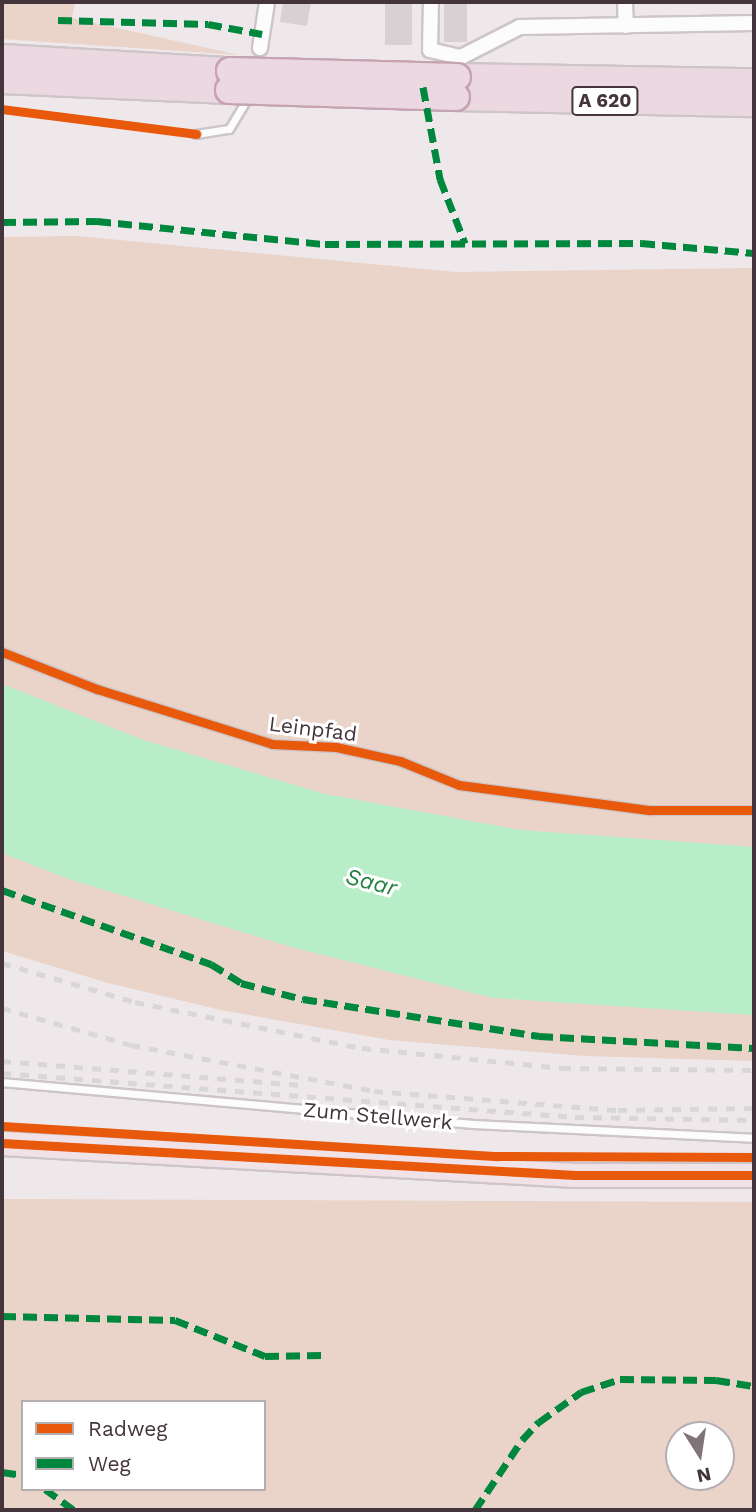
<!DOCTYPE html>
<style>
body{margin:0}
#map{position:relative;width:756px;height:1512px;overflow:hidden;background:#eee8ea;font-family:"Work Sans",sans-serif}
div>[style]{position:absolute}
.green>*{inset:0;background:#ead3c8}
.water>*{inset:0;background:#b7eec8}
.building>*{inset:0;background:#d8d0d3;transform-origin:0 0}
.roads{filter:drop-shadow(2px 0 #cdc5c8) drop-shadow(-2px 0 #cdc5c8) drop-shadow(0 2px #cdc5c8) drop-shadow(0 -2px #cdc5c8)}
.lane>*{height:7px;margin:-3.5px;padding:0 3.5px;transform-origin:3.5px;border-radius:3.5px;background:#fcfcfc}
.street>*{height:14px;margin:-7px;padding:0 7px;transform-origin:7px;border-radius:7px;background:#fcfcfc}
.primary>*{height:23px;margin:-11.5px;padding:0 11.5px;transform-origin:11.5px;border-radius:11.5px;background:#f1e2e7}
.highway>*{height:26px;margin:-13px;padding:0 13px;transform-origin:13px;border-radius:13px;background:#ebd8e0}
.rail>*{height:5px;margin-top:-2.5px;transform-origin:0;background:repeating-linear-gradient(90deg,#d8d7d7 0 9px,transparent 0 18px)}
.bridges{filter:drop-shadow(2px 0 #c6a3b2) drop-shadow(-2px 0 #c6a3b2) drop-shadow(0 2px #c6a3b2) drop-shadow(0 -2px #c6a3b2)}
.highway-bridge>*{height:26px;margin:-13px;padding:0 13px;transform-origin:13px;border-radius:13px;background:#ebd8e0}
.quiet>*{height:7px;margin-top:-3.5px;transform-origin:0;background:repeating-linear-gradient(90deg,#00873e 0 14px,transparent 0 21px)}
.cycleway>*{height:9px;margin:-4.5px;padding:0 4.5px;transform-origin:4.5px;border-radius:4.5px;background:#e8590c}
span{translate:-50% -50%;white-space:nowrap;text-align:center;line-height:1.15;-webkit-text-stroke:6px #fff;paint-order:stroke}
.shield-label span{padding:2px 5px;background:#fff;border:2px solid;border-radius:5px;-webkit-text-stroke-width:0}
.shield-label{font-size:19px;color:#44343c;font-weight:700}
.street-label{font-size:21px;color:#44343c}
.water-label{font-size:23px;color:#258043;font-style:italic}
.frame{position:absolute;inset:0;border:4px solid #44343c;pointer-events:none}
.legend{position:absolute;left:21px;top:1400px;width:245px;height:91px;box-sizing:border-box;background:#fff;border:2px solid #b4aeb1;margin:0;padding:9px 12px;list-style:none;font-size:21px;color:#44343c}
.legend li{display:flex;align-items:center;gap:14px;height:35px}
.legend b{width:35px;border:2px solid #b4aeb1}
.north{position:absolute;left:665px;top:1421px;width:70px;height:70px;box-sizing:border-box;background:#fff;border:2px solid #b4aeb1;border-radius:50%;rotate:168deg;font-size:19px;font-weight:700;line-height:28px;text-align:center;color:#44343c}
.north::after{content:'';display:block;margin:auto;width:24px;height:32px;background:#807379;clip-path:polygon(50% 0,100% 100%,50% 72%,0 100%)}
</style>
<div id="map">
<div class="green">
<div style="clip-path:polygon(2px 2px,75px 2px,72px 18px,239px 55px,2px 39px)"></div>
<div style="clip-path:polygon(77px 236px,456px 272px,754px 268px,754px 847px,520px 830px,325px 794px,143px 740px,2px 684px,2px 237px)"></div>
<div style="clip-path:polygon(2px 853px,69px 879px,288px 946px,493px 998px,754px 1015px,754px 1061px,585px 1056px,389px 1040px,221px 1010px,108px 983px,2px 951px)"></div>
<div style="clip-path:polygon(evenodd,2px 1199px,754px 1202px,754px 1510px,2px 1510px,2px 1199px,23px 1402px,264px 1402px,264px 1489px,23px 1489px,23px 1402px,2px 1199px,721px 1435px,721px 1477px,679px 1477px,679px 1435px,721px 1435px)"></div>
</div>
<div class="water">
<div style="clip-path:polygon(2px 684px,143px 740px,325px 794px,520px 830px,754px 847px,754px 1015px,493px 998px,288px 946px,69px 879px,2px 853px)"></div>
</div>
<div class="building">
<div style="clip-path:polygon(283px 2px,311px 2px,307px 26px,280px 22px)"></div>
<div style="left:385px;top:2px;width:27px;height:43px"></div>
<div style="left:444px;top:2px;width:23px;height:40px"></div>
</div>
<div class="roads">
<div class="lane">
<div style="left:196px;top:134px;width:33px;rotate:-9deg"></div>
<div style="left:229px;top:129px;width:39px;rotate:-59deg"></div>
<div style="left:2px;top:652px;width:102px;rotate:21.3deg"></div>
<div style="left:97px;top:689px;width:183px;rotate:17.4deg"></div>
<div style="left:272px;top:744px;width:64px;rotate:2.7deg"></div>
<div style="left:336px;top:747px;width:66px;rotate:12.3deg"></div>
<div style="left:400px;top:761px;width:64px;rotate:22.1deg"></div>
<div style="left:459px;top:785px;width:193px;rotate:7.5deg"></div>
<div style="left:650px;top:810px;width:104px"></div>
<div style="left:2px;top:1082px;width:472px;rotate:5.1deg"></div>
<div style="left:472px;top:1124px;width:282px;rotate:2.8deg"></div>
</div>
<div class="street">
<div style="left:431px;top:2px;width:48px;rotate:91.2deg"></div>
<div style="left:430px;top:50px;width:32px;rotate:13deg"></div>
<div style="left:461px;top:57px;width:66px;rotate:-27deg"></div>
<div style="left:520px;top:27px;width:234px;rotate:-1deg"></div>
<div style="left:625px;top:2px;width:24px;rotate:88deg"></div>
<div style="left:260px;top:48px;width:47px;rotate:-81.3deg"></div>
</div>
<div class="primary">
<div style="left:2px;top:1143px;width:574px;rotate:3.2deg"></div>
<div style="left:575px;top:1175px;width:179px"></div>
</div>
<div class="highway">
<div style="left:2px;top:58px;width:228px;rotate:3.3deg"></div>
<div style="left:457px;top:77px;width:297px;rotate:1deg"></div>
<div style="left:2px;top:80px;width:227px;rotate:2.5deg"></div>
<div style="left:456px;top:97px;width:298px;rotate:1.2deg"></div>
</div>
</div>
<div class="rail">
<div style="left:2px;top:963px;width:139px;rotate:16.3deg"></div>
<div style="left:135px;top:1002px;width:232px;rotate:11.5deg"></div>
<div style="left:362px;top:1048px;width:201px;rotate:5.7deg"></div>
<div style="left:562px;top:1068px;width:192px;rotate:0.6deg"></div>
<div style="left:2px;top:1008px;width:134px;rotate:16deg"></div>
<div style="left:131px;top:1045px;width:247px;rotate:10.7deg"></div>
<div style="left:374px;top:1091px;width:245px;rotate:4.5deg"></div>
<div style="left:618px;top:1110px;width:136px;rotate:-0.8deg"></div>
<div style="left:2px;top:1061px;width:300px;rotate:4.6deg"></div>
<div style="left:2px;top:1073px;width:575px;rotate:4.39deg"></div>
<div style="left:575px;top:1117px;width:179px;rotate:1deg"></div>
</div>
<div class="bridges">
<div class="highway-bridge">
<div style="left:230px;top:71px;width:227px;rotate:1.5deg"></div>
<div style="left:229px;top:90px;width:227px;rotate:1.8deg"></div>
</div>
</div>
<div class="quiet">
<div style="left:58px;top:20px;width:150px;rotate:1.5deg"></div>
<div style="left:208px;top:24px;width:55px;rotate:10.5deg"></div>
<div style="left:423px;top:87px;width:94px;rotate:79.5deg"></div>
<div style="left:440px;top:179px;width:69px;rotate:68.7deg"></div>
<div style="left:2px;top:222px;width:95px;rotate:-0.6deg"></div>
<div style="left:97px;top:221px;width:229px;rotate:5.8deg"></div>
<div style="left:325px;top:244px;width:316px;rotate:-0.2deg"></div>
<div style="left:641px;top:243px;width:113px;rotate:5.1deg"></div>
<div style="left:2px;top:890px;width:222px;rotate:19.5deg"></div>
<div style="left:211px;top:964px;width:36px;rotate:32deg"></div>
<div style="left:241px;top:983px;width:64px;rotate:14.5deg"></div>
<div style="left:303px;top:999px;width:239px;rotate:8.9deg"></div>
<div style="left:539px;top:1036px;width:215px;rotate:3.2deg"></div>
<div style="left:2px;top:1316px;width:173px;rotate:1.3deg"></div>
<div style="left:175px;top:1320px;width:97px;rotate:21.8deg"></div>
<div style="left:265px;top:1356px;width:57px;rotate:-1deg"></div>
<div style="left:2px;top:1472px;width:21px;rotate:8deg"></div>
<div style="left:45px;top:1489px;width:36px;rotate:36deg"></div>
<div style="left:475px;top:1510px;width:84px;rotate:-56.1deg"></div>
<div style="left:522px;top:1440px;width:25px;rotate:-47deg"></div>
<div style="left:539px;top:1422px;width:52px;rotate:-35.5deg"></div>
<div style="left:581px;top:1392px;width:41px;rotate:-18.4deg"></div>
<div style="left:620px;top:1379px;width:96px;rotate:0.6deg"></div>
<div style="left:716px;top:1380px;width:38px;rotate:9deg"></div>
</div>
<div class="cycleway">
<div style="left:2px;top:109px;width:196px;rotate:7.3deg"></div>
<div style="left:2px;top:652px;width:102px;rotate:21.3deg"></div>
<div style="left:97px;top:689px;width:183px;rotate:17.4deg"></div>
<div style="left:272px;top:744px;width:64px;rotate:2.7deg"></div>
<div style="left:336px;top:747px;width:66px;rotate:12.3deg"></div>
<div style="left:400px;top:761px;width:64px;rotate:22.1deg"></div>
<div style="left:459px;top:785px;width:193px;rotate:7.5deg"></div>
<div style="left:650px;top:810px;width:104px"></div>
<div style="left:2px;top:1126px;width:497px;rotate:3.5deg"></div>
<div style="left:498px;top:1156px;width:256px;rotate:0.2deg"></div>
<div style="left:2px;top:1143px;width:574px;rotate:3.2deg"></div>
<div style="left:575px;top:1175px;width:179px"></div>
</div>
<div class="shield-label">
<span style="left:605px;top:101px">A 620</span>
</div>
<div class="street-label">
<span style="left:313px;top:729px;rotate:7deg">Leinpfad</span>
<span style="left:378px;top:1116px;rotate:5deg">Zum Stellwerk</span>
</div>
<div class="water-label">
<span style="left:371px;top:883px;rotate:14deg">Saar</span>
</div>
<div class="frame"></div>
<ul class="legend">
<li><b style="height:9px;background:#e8590c"></b>Radweg</li>
<li><b style="height:9px;background:#00873e"></b>Weg</li>
</ul>
<div class="north">N</div>
</div>
